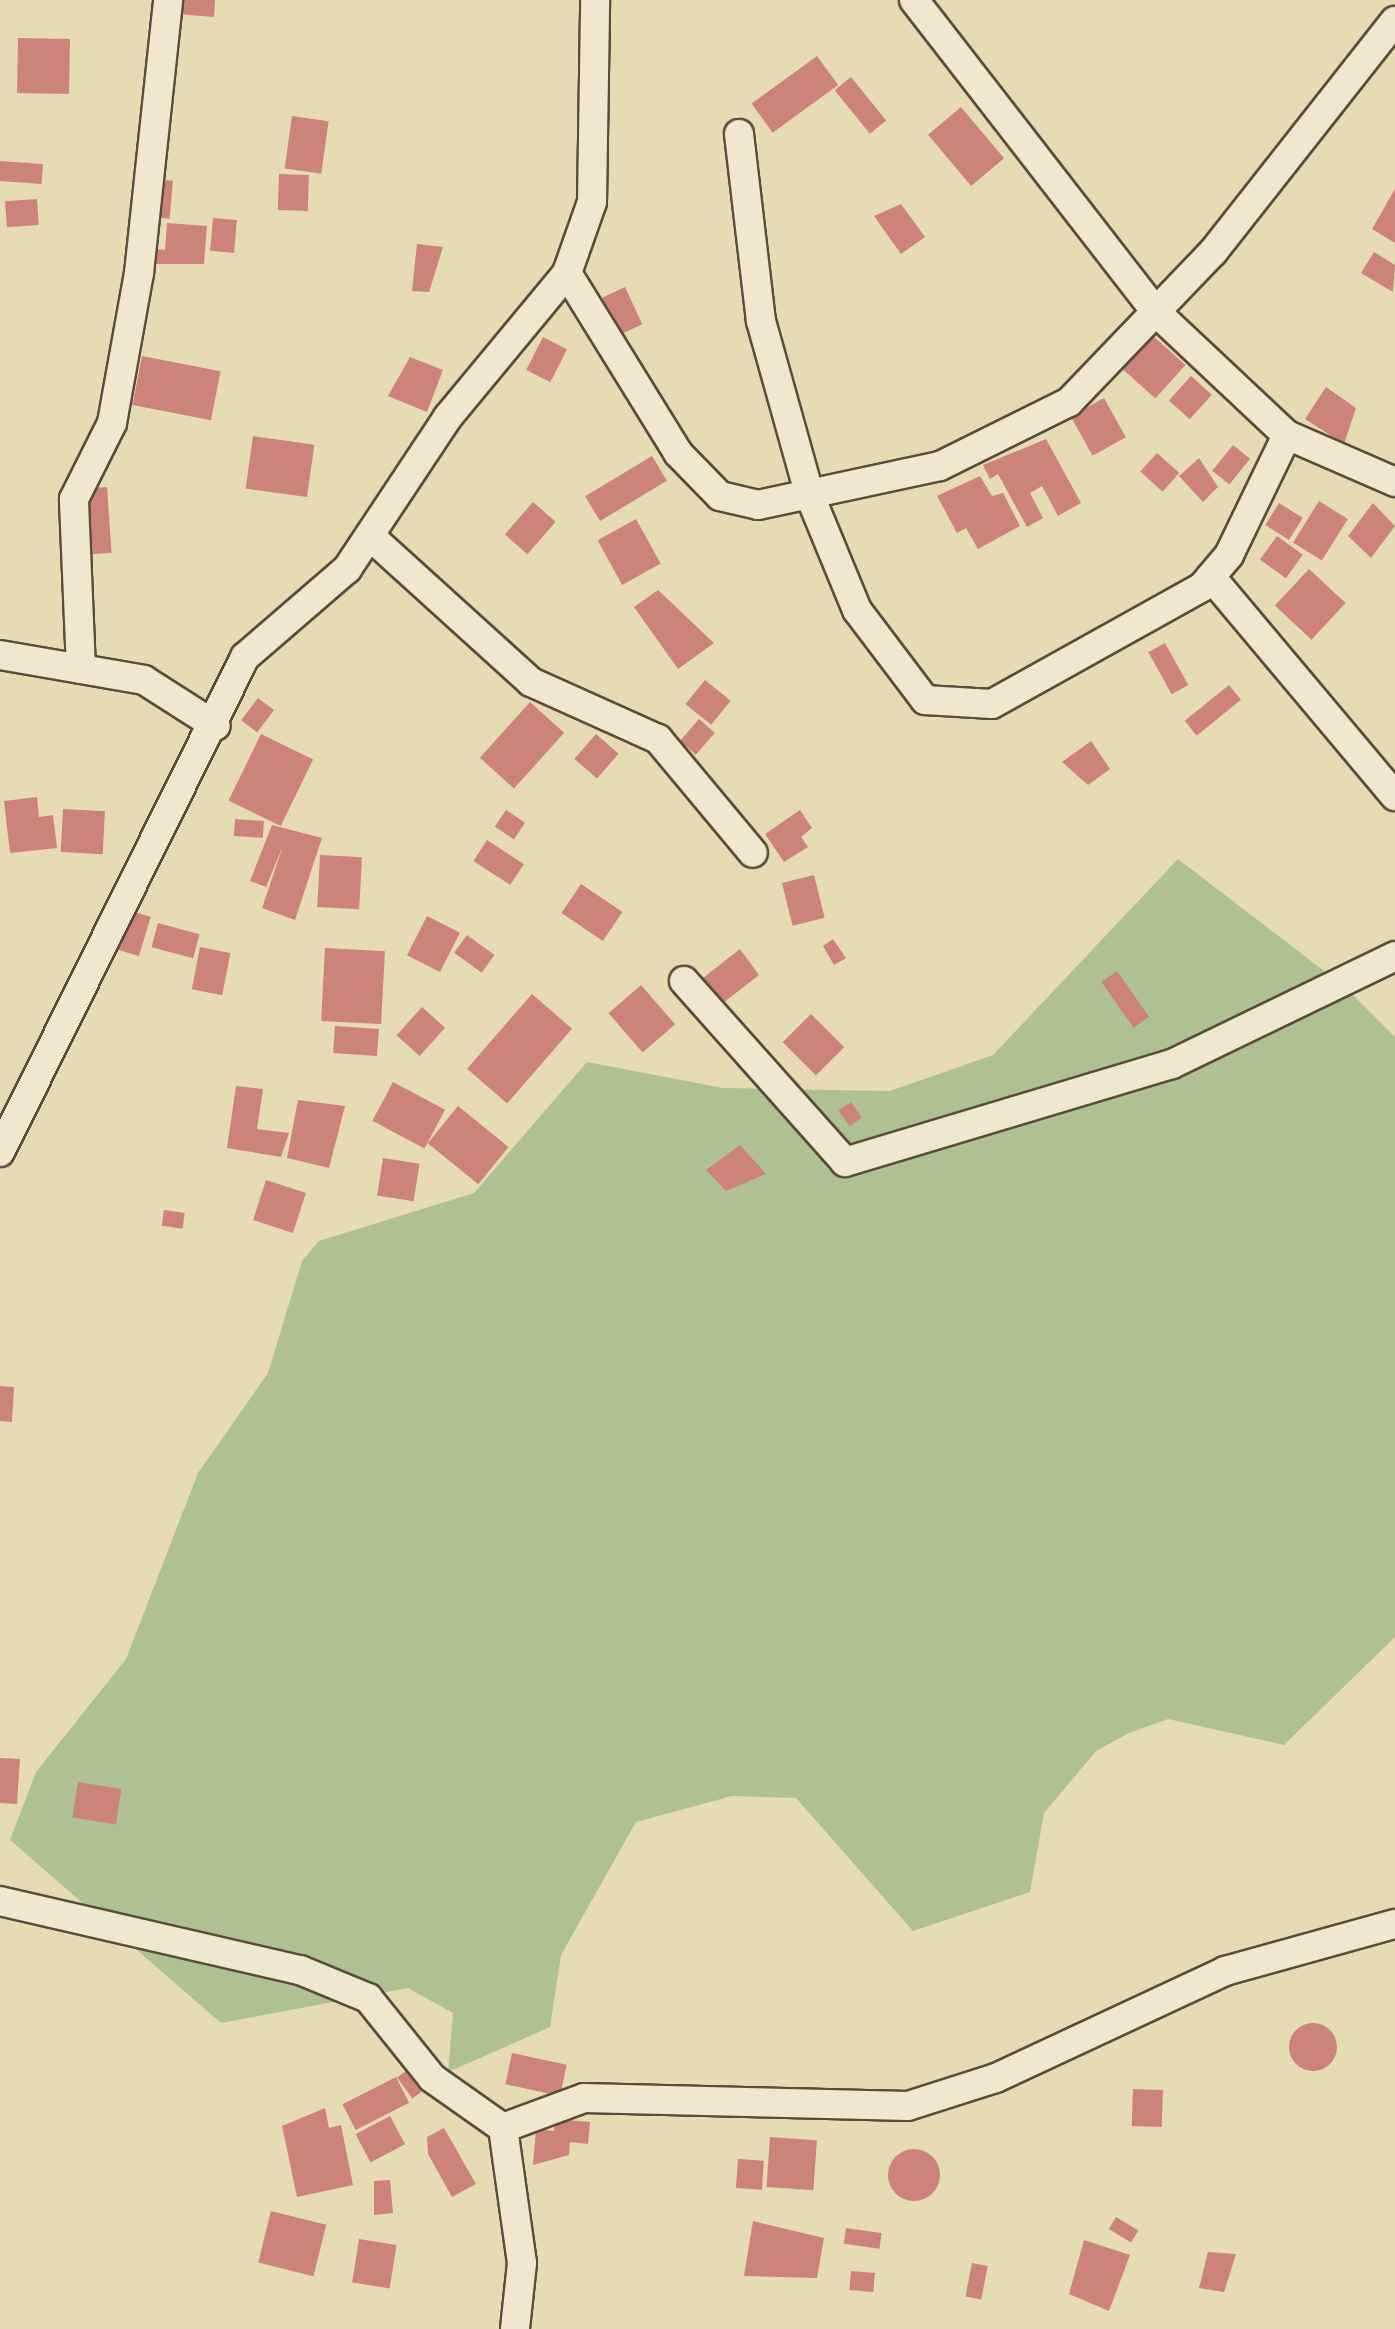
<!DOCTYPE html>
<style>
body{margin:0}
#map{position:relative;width:1395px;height:2329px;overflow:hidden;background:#e7dbb4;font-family:Vollkorn,serif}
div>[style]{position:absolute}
.green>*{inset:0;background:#afc192}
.building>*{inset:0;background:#cc847a;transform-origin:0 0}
.round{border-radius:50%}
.roads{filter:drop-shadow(2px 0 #5a4c3a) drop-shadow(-2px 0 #5a4c3a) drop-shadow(0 2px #5a4c3a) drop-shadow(0 -2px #5a4c3a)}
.street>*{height:28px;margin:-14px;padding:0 14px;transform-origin:14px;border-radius:14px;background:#efe8ce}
span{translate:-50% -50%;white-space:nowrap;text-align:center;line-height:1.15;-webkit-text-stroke:10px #efe8ce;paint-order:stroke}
</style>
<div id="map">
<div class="green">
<div style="clip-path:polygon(1178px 859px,1345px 987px,1395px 1037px,1395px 1637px,1284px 1745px,1168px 1719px,1129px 1733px,1096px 1751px,1044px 1813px,1030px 1892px,913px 1931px,796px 1798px,732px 1796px,636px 1822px,561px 1955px,550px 2027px,448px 2072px,453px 2013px,408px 1988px,221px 2023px,10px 1840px,36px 1772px,126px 1659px,198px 1473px,268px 1373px,302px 1261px,319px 1241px,474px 1193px,587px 1062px,723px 1088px,890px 1091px,993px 1055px)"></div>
</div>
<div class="building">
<div style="clip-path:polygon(179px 0,215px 0,214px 17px,178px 14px)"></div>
<div style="left:18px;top:38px;width:52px;height:55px;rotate:1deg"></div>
<div style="left:817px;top:56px;width:36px;height:81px;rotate:54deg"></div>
<div style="left:851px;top:77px;width:56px;height:21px;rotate:51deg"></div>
<div style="left:961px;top:107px;width:67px;height:43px;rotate:50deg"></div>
<div style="left:292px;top:116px;width:37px;height:53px;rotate:8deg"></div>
<div style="left:0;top:161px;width:43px;height:20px;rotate:4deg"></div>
<div style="left:279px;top:174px;width:30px;height:36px;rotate:2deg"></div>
<div style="left:152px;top:179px;width:21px;height:38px;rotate:5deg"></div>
<div style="clip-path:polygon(1395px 189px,1395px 243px,1372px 229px)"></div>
<div style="left:37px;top:199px;width:26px;height:32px;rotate:86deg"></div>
<div style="clip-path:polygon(901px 204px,925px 237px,901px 254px,874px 216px)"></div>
<div style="left:213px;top:218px;width:24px;height:33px;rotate:5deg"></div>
<div style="clip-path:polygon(167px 223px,207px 226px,204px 264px,144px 264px,146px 248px,165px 250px)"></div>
<div style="clip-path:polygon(417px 244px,443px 247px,429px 292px,412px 291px)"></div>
<div style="clip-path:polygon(1374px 252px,1395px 265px,1393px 292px,1361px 273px)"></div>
<div style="left:625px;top:287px;width:41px;height:25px;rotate:65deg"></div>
<div style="left:1152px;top:335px;width:45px;height:45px;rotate:42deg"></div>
<div style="left:543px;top:337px;width:27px;height:37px;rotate:27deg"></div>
<div style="left:142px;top:356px;width:80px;height:50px;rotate:11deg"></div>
<div style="clip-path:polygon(410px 357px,443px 370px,427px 412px,388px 396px)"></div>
<div style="left:1191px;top:376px;width:28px;height:33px;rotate:42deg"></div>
<div style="clip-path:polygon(1326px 387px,1356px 408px,1344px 444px,1305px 419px)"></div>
<div style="left:1104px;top:398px;width:45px;height:38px;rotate:61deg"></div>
<div style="left:253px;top:436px;width:62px;height:53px;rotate:8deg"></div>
<div style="clip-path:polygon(1046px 439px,1081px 503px,1058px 516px,1042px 486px,1030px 493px,1043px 518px,1027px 527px,998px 474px,990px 479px,983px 465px)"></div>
<div style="left:1233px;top:445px;width:22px;height:33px;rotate:39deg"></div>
<div style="left:1157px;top:453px;width:30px;height:25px;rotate:42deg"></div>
<div style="left:652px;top:456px;width:29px;height:78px;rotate:59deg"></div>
<div style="clip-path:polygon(1199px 458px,1218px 487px,1203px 502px,1179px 476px)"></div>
<div style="clip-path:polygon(980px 476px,992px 496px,1003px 493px,1020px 526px,978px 549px,966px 528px,957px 533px,937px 496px)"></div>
<div style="left:107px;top:487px;width:66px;height:26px;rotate:86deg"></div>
<div style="left:1319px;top:501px;width:34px;height:49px;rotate:32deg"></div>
<div style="left:533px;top:502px;width:30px;height:43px;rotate:41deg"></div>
<div style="left:1279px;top:503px;width:28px;height:26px;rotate:32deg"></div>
<div style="clip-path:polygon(1373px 503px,1395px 526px,1371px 558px,1348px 536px)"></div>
<div style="left:636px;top:519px;width:51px;height:44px;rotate:61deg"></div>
<div style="left:1277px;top:536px;width:32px;height:29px;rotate:36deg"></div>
<div style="left:1309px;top:569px;width:50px;height:50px;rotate:43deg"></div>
<div style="clip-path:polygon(658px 590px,714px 643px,678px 669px,634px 607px)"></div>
<div style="left:1165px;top:643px;width:48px;height:19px;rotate:61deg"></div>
<div style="left:705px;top:680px;width:33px;height:31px;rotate:39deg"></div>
<div style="left:1229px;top:685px;width:19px;height:57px;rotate:51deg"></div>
<div style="left:258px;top:698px;width:20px;height:28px;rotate:37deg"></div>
<div style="left:530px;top:702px;width:46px;height:75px;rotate:42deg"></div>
<div style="left:699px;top:719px;width:21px;height:29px;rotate:41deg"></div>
<div style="left:261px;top:734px;width:58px;height:74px;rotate:26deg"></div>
<div style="left:596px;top:734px;width:30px;height:33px;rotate:41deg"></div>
<div style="clip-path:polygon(1091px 741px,1110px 769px,1088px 785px,1062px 762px)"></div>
<div style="clip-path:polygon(37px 797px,39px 817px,53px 815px,57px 848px,10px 853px,4px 801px)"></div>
<div style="left:63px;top:809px;width:42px;height:43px;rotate:3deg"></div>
<div style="left:506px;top:810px;width:23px;height:20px;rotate:34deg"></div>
<div style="clip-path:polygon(800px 810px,812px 828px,801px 837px,808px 847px,784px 862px,765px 834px)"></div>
<div style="left:235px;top:819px;width:29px;height:17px;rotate:4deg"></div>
<div style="clip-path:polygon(272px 825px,322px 838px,295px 920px,262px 908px,283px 846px,266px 887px,250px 881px)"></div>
<div style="left:487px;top:840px;width:44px;height:25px;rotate:33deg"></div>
<div style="left:320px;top:855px;width:42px;height:52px;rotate:3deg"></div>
<div style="left:814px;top:875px;width:44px;height:33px;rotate:76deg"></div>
<div style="left:581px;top:884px;width:50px;height:35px;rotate:34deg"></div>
<div style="left:125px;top:909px;width:27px;height:41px;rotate:17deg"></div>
<div style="left:427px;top:916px;width:37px;height:44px;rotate:27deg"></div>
<div style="left:158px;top:923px;width:43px;height:25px;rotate:15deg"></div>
<div style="left:467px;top:935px;width:34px;height:22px;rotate:36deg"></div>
<div style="clip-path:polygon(833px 939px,846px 958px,834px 965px,823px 946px)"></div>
<div style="left:200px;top:947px;width:31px;height:43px;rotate:11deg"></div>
<div style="left:325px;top:948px;width:60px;height:73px;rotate:3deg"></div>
<div style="clip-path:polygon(740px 949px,759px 975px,723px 1003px,712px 999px,703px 978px)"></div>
<div style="left:1117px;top:971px;width:56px;height:19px;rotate:55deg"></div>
<div style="left:641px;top:985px;width:52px;height:43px;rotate:49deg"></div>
<div style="left:532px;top:994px;width:53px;height:99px;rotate:41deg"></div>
<div style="left:422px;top:1007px;width:31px;height:38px;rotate:42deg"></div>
<div style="left:811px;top:1014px;width:47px;height:40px;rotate:45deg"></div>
<div style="left:335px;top:1026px;width:44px;height:27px;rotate:4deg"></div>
<div style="left:393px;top:1082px;width:59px;height:44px;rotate:28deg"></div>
<div style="clip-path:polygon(236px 1086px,263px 1089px,257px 1129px,289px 1133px,281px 1157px,227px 1148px)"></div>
<div style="clip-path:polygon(298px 1100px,345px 1106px,329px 1168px,287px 1158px)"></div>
<div style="left:851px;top:1102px;width:19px;height:15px;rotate:55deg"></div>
<div style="left:458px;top:1106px;width:65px;height:48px;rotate:39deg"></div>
<div style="clip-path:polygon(740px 1145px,766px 1174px,726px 1191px,706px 1170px)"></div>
<div style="left:383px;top:1158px;width:37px;height:38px;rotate:9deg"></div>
<div style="left:266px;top:1180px;width:42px;height:42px;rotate:18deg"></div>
<div style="left:164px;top:1210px;width:21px;height:16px;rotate:8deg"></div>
<div style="clip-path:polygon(0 1386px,14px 1387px,12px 1422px,0 1421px)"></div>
<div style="clip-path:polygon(0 1758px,20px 1759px,17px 1804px,0 1803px)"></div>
<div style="left:78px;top:1782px;width:44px;height:36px;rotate:9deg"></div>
<div class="round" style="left:1289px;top:2023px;width:48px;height:48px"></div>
<div style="left:512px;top:2053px;width:56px;height:32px;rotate:12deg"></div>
<div style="left:406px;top:2071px;width:26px;height:11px;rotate:54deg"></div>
<div style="left:396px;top:2077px;width:29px;height:60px;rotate:63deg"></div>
<div style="left:1133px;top:2089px;width:30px;height:37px;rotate:2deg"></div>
<div style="clip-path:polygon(325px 2108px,329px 2128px,341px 2125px,353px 2185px,297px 2197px,282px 2126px)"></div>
<div style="left:390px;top:2116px;width:32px;height:39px;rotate:62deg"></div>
<div style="clip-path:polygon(555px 2119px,590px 2122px,588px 2144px,570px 2142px,569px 2155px,533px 2165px,536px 2129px,554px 2131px)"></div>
<div style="clip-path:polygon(444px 2128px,476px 2184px,452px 2197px,428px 2154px,427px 2137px)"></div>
<div style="left:770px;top:2137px;width:47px;height:50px;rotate:4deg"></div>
<div class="round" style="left:888px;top:2149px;width:52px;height:52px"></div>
<div style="left:738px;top:2159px;width:26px;height:29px;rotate:4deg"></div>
<div style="clip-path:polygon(390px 2180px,393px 2213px,374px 2215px,374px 2181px)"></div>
<div style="left:271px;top:2211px;width:57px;height:53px;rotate:14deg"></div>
<div style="left:1116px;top:2217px;width:26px;height:14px;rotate:31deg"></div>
<div style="clip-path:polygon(753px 2221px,824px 2238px,817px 2278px,744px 2276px)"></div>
<div style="left:846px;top:2228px;width:36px;height:16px;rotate:8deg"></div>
<div style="left:359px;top:2239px;width:38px;height:44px;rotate:9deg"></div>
<div style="clip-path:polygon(1084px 2240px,1130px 2255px,1109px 2311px,1069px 2294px)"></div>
<div style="clip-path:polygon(1208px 2252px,1236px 2254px,1224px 2292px,1199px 2288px)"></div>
<div style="left:972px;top:2263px;width:16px;height:34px;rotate:11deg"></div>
<div style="left:851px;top:2271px;width:24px;height:19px;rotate:5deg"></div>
</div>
<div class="roads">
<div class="street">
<div style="left:914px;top:0;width:396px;rotate:52.2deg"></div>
<div style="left:1157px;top:313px;width:178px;rotate:43.2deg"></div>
<div style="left:1287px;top:435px;width:118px;rotate:23.5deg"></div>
<div style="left:739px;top:134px;width:188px;rotate:83.3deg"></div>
<div style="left:761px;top:321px;width:182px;rotate:74.4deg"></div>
<div style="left:810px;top:496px;width:123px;rotate:67.6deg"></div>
<div style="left:857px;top:610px;width:113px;rotate:52.9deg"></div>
<div style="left:925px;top:700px;width:67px;rotate:3.4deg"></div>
<div style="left:992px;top:704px;width:240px;rotate:-29.1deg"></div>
<div style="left:1202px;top:587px;width:42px;rotate:-49.8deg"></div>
<div style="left:1229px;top:555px;width:133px;rotate:-64.2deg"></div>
<div style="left:567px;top:273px;width:211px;rotate:58.3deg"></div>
<div style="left:678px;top:453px;width:60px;rotate:45.7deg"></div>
<div style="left:720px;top:496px;width:39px;rotate:13deg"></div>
<div style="left:758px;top:505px;width:186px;rotate:-12.1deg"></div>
<div style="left:940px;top:466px;width:144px;rotate:-26.4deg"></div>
<div style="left:1069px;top:402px;width:208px;rotate:-46.2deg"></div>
<div style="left:1213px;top:252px;width:294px;rotate:-51.8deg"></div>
<div style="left:370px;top:536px;width:217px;rotate:42.2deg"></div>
<div style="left:531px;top:682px;width:139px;rotate:24.2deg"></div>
<div style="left:658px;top:739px;width:148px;rotate:50.2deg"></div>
<div style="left:1211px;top:577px;width:286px;rotate:50deg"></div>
<div style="left:0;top:655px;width:146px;rotate:9.8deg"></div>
<div style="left:144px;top:680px;width:85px;rotate:32.6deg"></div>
<div style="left:81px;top:669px;width:170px;rotate:-92.4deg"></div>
<div style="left:74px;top:499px;width:85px;rotate:-63.4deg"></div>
<div style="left:112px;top:423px;width:152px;rotate:-79.8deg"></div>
<div style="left:139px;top:273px;width:275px;rotate:-83.9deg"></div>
<div style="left:684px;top:981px;width:242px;rotate:48.3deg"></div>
<div style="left:845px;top:1162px;width:341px;rotate:-16.7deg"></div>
<div style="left:1172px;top:1064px;width:248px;rotate:-25.8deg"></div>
<div style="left:0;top:1152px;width:552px;rotate:-63.67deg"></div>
<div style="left:245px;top:657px;width:135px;rotate:-40.8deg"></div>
<div style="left:347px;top:569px;width:182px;rotate:-56.4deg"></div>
<div style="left:448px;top:417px;width:187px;rotate:-50.4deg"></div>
<div style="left:567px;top:273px;width:75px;rotate:-70.6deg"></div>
<div style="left:592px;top:202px;width:202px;rotate:-89.1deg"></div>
<div style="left:0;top:1901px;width:308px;rotate:13deg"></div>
<div style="left:300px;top:1970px;width:74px;rotate:22.4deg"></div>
<div style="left:368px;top:1998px;width:102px;rotate:51.3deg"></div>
<div style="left:432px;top:2078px;width:87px;rotate:35.2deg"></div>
<div style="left:503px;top:2128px;width:136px;rotate:82deg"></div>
<div style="left:522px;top:2263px;width:66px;rotate:96.1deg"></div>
<div style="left:503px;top:2128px;width:86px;rotate:-20.3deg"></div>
<div style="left:584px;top:2098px;width:324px;rotate:1.4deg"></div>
<div style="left:908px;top:2106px;width:92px;rotate:-17.7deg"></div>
<div style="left:996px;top:2078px;width:253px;rotate:-25deg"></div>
<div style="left:1225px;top:1971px;width:176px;rotate:-15.5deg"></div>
</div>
</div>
</div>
